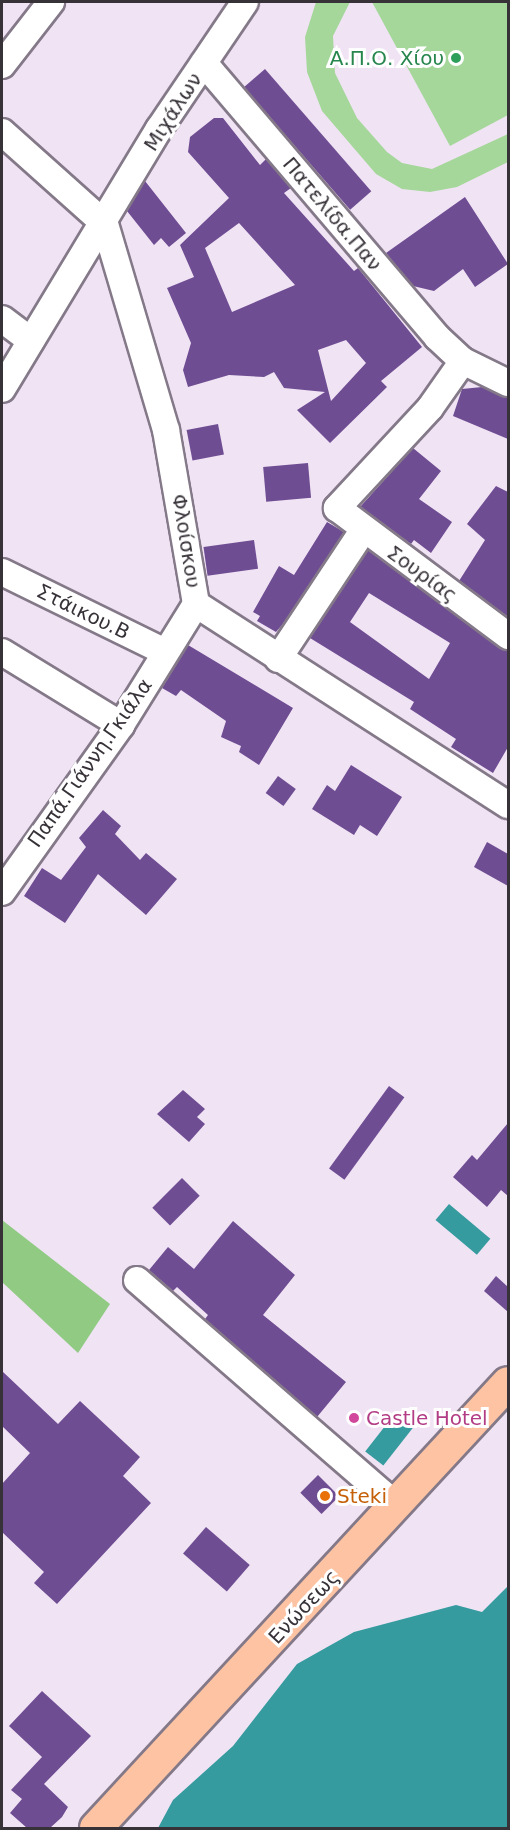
<!DOCTYPE html>
<meta charset="utf-8">
<style>
body{margin:0}
#map{position:relative;width:510px;height:1830px;overflow:hidden;background:#f0e3f4;font-family:"DejaVu Sans",sans-serif}
div>[style]{position:absolute}
.green>*{inset:0;background:#a5d79a}
.forest>*{inset:0;background:#90ca83}
.water>*{inset:0;background:#359b9f;transform-origin:0 0}
.building>*{inset:0;background:#6f4d93;transform-origin:0 0}
.roads{filter:drop-shadow(2px 0 #847988) drop-shadow(-2px 0 #847988) drop-shadow(0 2px #847988) drop-shadow(0 -2px #847988)}
.minor>*{height:26px;margin:-13px;padding:0 13px;transform-origin:13px;border-radius:13px;background:#fff}
.major>*{height:32px;margin:-16px;padding:0 16px;transform-origin:16px;border-radius:16px;background:#fec3a3}
.dots>*{width:16px;height:16px;translate:-50% -50%;box-sizing:border-box;border:3px solid #fff;border-radius:50%}
span{translate:-50% -50%;white-space:nowrap;text-align:center;line-height:1.15;-webkit-text-stroke:6px #fff;paint-order:stroke}
.leisure-label{font-size:20px;color:#27864d}
.right{translate:-100% -50%;text-align:right}
.street-label{font-size:20px;color:#373238}
.hotel-label{font-size:20px;color:#b23c85}
.left{translate:0 -50%;text-align:left}
.food-label{font-size:20px;color:#c56008}
.frame{position:absolute;inset:0;border:3px solid #373238;pointer-events:none}
</style>
<div id="map">
<div class="green">
<div style="clip-path:polygon(316px 2px,350px 2px,333px 36px,335px 73px,357px 118px,387px 152px,402px 163px,432px 169px,508px 134px,508px 162px,457px 187px,430px 192px,402px 189px,376px 174px,322px 111px,307px 72px,305px 37px)"></div>
<div style="clip-path:polygon(372px 2px,508px 2px,508px 115px,450px 146px)"></div>
</div>
<div class="forest">
<div style="clip-path:polygon(2px 1220px,110px 1304px,78px 1353px,2px 1282px)"></div>
</div>
<div class="water">
<div style="left:449px;top:1204px;width:54px;height:21px;rotate:40deg"></div>
<div style="left:396px;top:1412px;width:23px;height:50px;rotate:38deg"></div>
<div style="clip-path:polygon(508px 1586px,508px 1828px,158px 1828px,173px 1800px,233px 1746px,297px 1664px,354px 1632px,456px 1605px,482px 1612px)"></div>
</div>
<div class="building">
<div style="left:265px;top:69px;width:162px;height:28px;rotate:49deg"></div>
<div style="clip-path:polygon(evenodd,214px 118px,223px 118px,260px 165px,266px 159px,291px 188px,284px 193px,354px 271px,358px 268px,422px 347px,381px 381px,387px 387px,330px 443px,297px 410px,325px 392px,284px 388px,274px 372px,264px 377px,229px 375px,188px 387px,183px 370px,191px 343px,167px 288px,194px 277px,180px 245px,229px 198px,188px 152px,190px 137px,214px 118px,239px 223px,295px 285px,232px 312px,205px 248px,239px 223px,214px 118px,346px 340px,366px 363px,331px 401px,318px 350px,346px 340px)"></div>
<div style="clip-path:polygon(145px 181px,186px 233px,169px 247px,161px 238px,154px 245px,127px 211px)"></div>
<div style="clip-path:polygon(465px 197px,508px 264px,475px 287px,463px 269px,434px 291px,413px 286px,386px 253px)"></div>
<div style="clip-path:polygon(482px 387px,508px 398px,508px 439px,453px 416px,462px 389px)"></div>
<div style="left:218px;top:424px;width:31px;height:32px;rotate:79deg"></div>
<div style="clip-path:polygon(413px 448px,441px 471px,419px 499px,452px 522px,431px 553px,414px 540px,411px 544px,360px 507px)"></div>
<div style="left:308px;top:463px;width:35px;height:45px;rotate:85deg"></div>
<div style="clip-path:polygon(496px 486px,508px 492px,508px 618px,459px 581px,485px 540px,467px 524px)"></div>
<div style="clip-path:polygon(327px 522px,344px 532px,283px 624px,276px 632px,257px 621px,260px 616px,253px 612px,279px 566px,294px 575px)"></div>
<div style="left:254px;top:540px;width:29px;height:51px;rotate:82deg"></div>
<div style="clip-path:polygon(evenodd,368px 550px,508px 651px,508px 747px,493px 773px,451px 747px,456px 739px,410px 709px,414px 702px,310px 638px,368px 550px,369px 593px,450px 643px,429px 679px,350px 622px,369px 593px)"></div>
<div style="clip-path:polygon(188px 645px,293px 708px,259px 765px,239px 752px,241px 746px,221px 737px,226px 721px,181px 690px,176px 696px,162px 688px)"></div>
<div style="clip-path:polygon(351px 765px,402px 797px,377px 836px,360px 825px,354px 835px,312px 809px,327px 785px,335px 791px)"></div>
<div style="left:278px;top:776px;width:22px;height:21px;rotate:36deg"></div>
<div style="clip-path:polygon(103px 810px,121px 826px,115px 834px,140px 860px,146px 853px,177px 879px,146px 915px,98px 874px,65px 923px,24px 896px,42px 868px,61px 880px,86px 847px,79px 838px)"></div>
<div style="clip-path:polygon(487px 842px,508px 854px,508px 886px,474px 867px)"></div>
<div style="left:389px;top:1086px;width:19px;height:102px;rotate:36deg"></div>
<div style="clip-path:polygon(183px 1090px,205px 1109px,197px 1117px,205px 1124px,189px 1142px,157px 1114px)"></div>
<div style="clip-path:polygon(508px 1123px,508px 1196px,501px 1190px,487px 1207px,453px 1177px,472px 1155px,477px 1160px)"></div>
<div style="left:182px;top:1178px;width:25px;height:42px;rotate:45deg"></div>
<div style="clip-path:polygon(233px 1221px,295px 1275px,263px 1315px,346px 1382px,317px 1417px,205px 1319px,208px 1315px,177px 1287px,173px 1291px,149px 1270px,168px 1247px,194px 1269px)"></div>
<div style="clip-path:polygon(496px 1276px,508px 1287px,508px 1312px,484px 1291px)"></div>
<div style="clip-path:polygon(2px 1371px,58px 1424px,80px 1401px,140px 1457px,123px 1476px,151px 1503px,57px 1604px,34px 1583px,44px 1572px,2px 1532px,2px 1484px,30px 1453px,2px 1426px)"></div>
<div style="left:318px;top:1475px;width:30px;height:25px;rotate:45deg"></div>
<div style="left:206px;top:1527px;width:58px;height:35px;rotate:41deg"></div>
<div style="clip-path:polygon(42px 1691px,91px 1736px,44px 1784px,68px 1807px,62px 1817px,50px 1828px,27px 1828px,10px 1813px,22px 1799px,11px 1790px,42px 1757px,9px 1726px)"></div>
</div>
<div class="roads">
<div class="minor">
<div style="left:204px;top:63px;width:360px;rotate:49.6deg"></div>
<div style="left:437px;top:337px;width:35px;rotate:43deg"></div>
<div style="left:463px;top:361px;width:50px;rotate:26.1deg"></div>
<div style="left:2px;top:65px;width:80px;rotate:-52.1deg"></div>
<div style="left:2px;top:132px;width:138px;rotate:41.8deg"></div>
<div style="left:105px;top:224px;width:215px;rotate:73.5deg"></div>
<div style="left:166px;top:430px;width:177px;rotate:80.2deg"></div>
<div style="left:196px;top:604px;width:371px;rotate:32.8deg"></div>
<div style="left:2px;top:319px;width:36px;rotate:37deg"></div>
<div style="left:463px;top:361px;width:57px;rotate:125.1deg"></div>
<div style="left:430px;top:408px;width:137px;rotate:132.9deg"></div>
<div style="left:337px;top:508px;width:214px;rotate:36.8deg"></div>
<div style="left:2px;top:389px;width:304px;rotate:-58.9deg"></div>
<div style="left:159px;top:129px;width:153px;rotate:-55.9deg"></div>
<div style="left:2px;top:572px;width:182px;rotate:26.1deg"></div>
<div style="left:2px;top:652px;width:140px;rotate:31.5deg"></div>
<div style="left:278px;top:659px;width:152px;rotate:-56.5deg"></div>
<div style="left:2px;top:892px;width:205px;rotate:-54.5deg"></div>
<div style="left:121px;top:725px;width:142px;rotate:-58.2deg"></div>
<div style="left:137px;top:1280px;width:344px;rotate:41deg"></div>
</div>
<div class="major">
<div style="left:96px;top:1828px;width:606px;rotate:-47.21deg"></div>
</div>
</div>
<div class="dots">
<div style="left:456px;top:58px;background:#2e9e5b"></div>
<div style="left:354px;top:1418px;background:#d1479c"></div>
<div style="left:325px;top:1496px;background:#e8710a"></div>
</div>
<div class="leisure-label">
<span class="right" style="left:444px;top:58px">Α.Π.Ο. Χίου</span>
</div>
<div class="street-label">
<span style="left:173px;top:112px;rotate:-57deg">Μιχάλων</span>
<span style="left:332px;top:214px;rotate:50deg">Πατελίδα.Παν</span>
<span style="left:186px;top:541px;rotate:81deg">Φλοίσκου</span>
<span style="left:422px;top:574px;rotate:36deg">Σουρίας</span>
<span style="left:83px;top:612px;rotate:26deg">Στάικου.Β</span>
<span style="left:90px;top:763px;rotate:-55deg">Παπά.Γιάννη.Γκιάλα</span>
<span style="left:304px;top:1607px;rotate:-47deg">Ενώσεως</span>
</div>
<div class="hotel-label">
<span class="left" style="left:366px;top:1418px">Castle Hotel</span>
</div>
<div class="food-label">
<span class="left" style="left:337px;top:1496px">Steki</span>
</div>
<div class="frame"></div>
</div>
